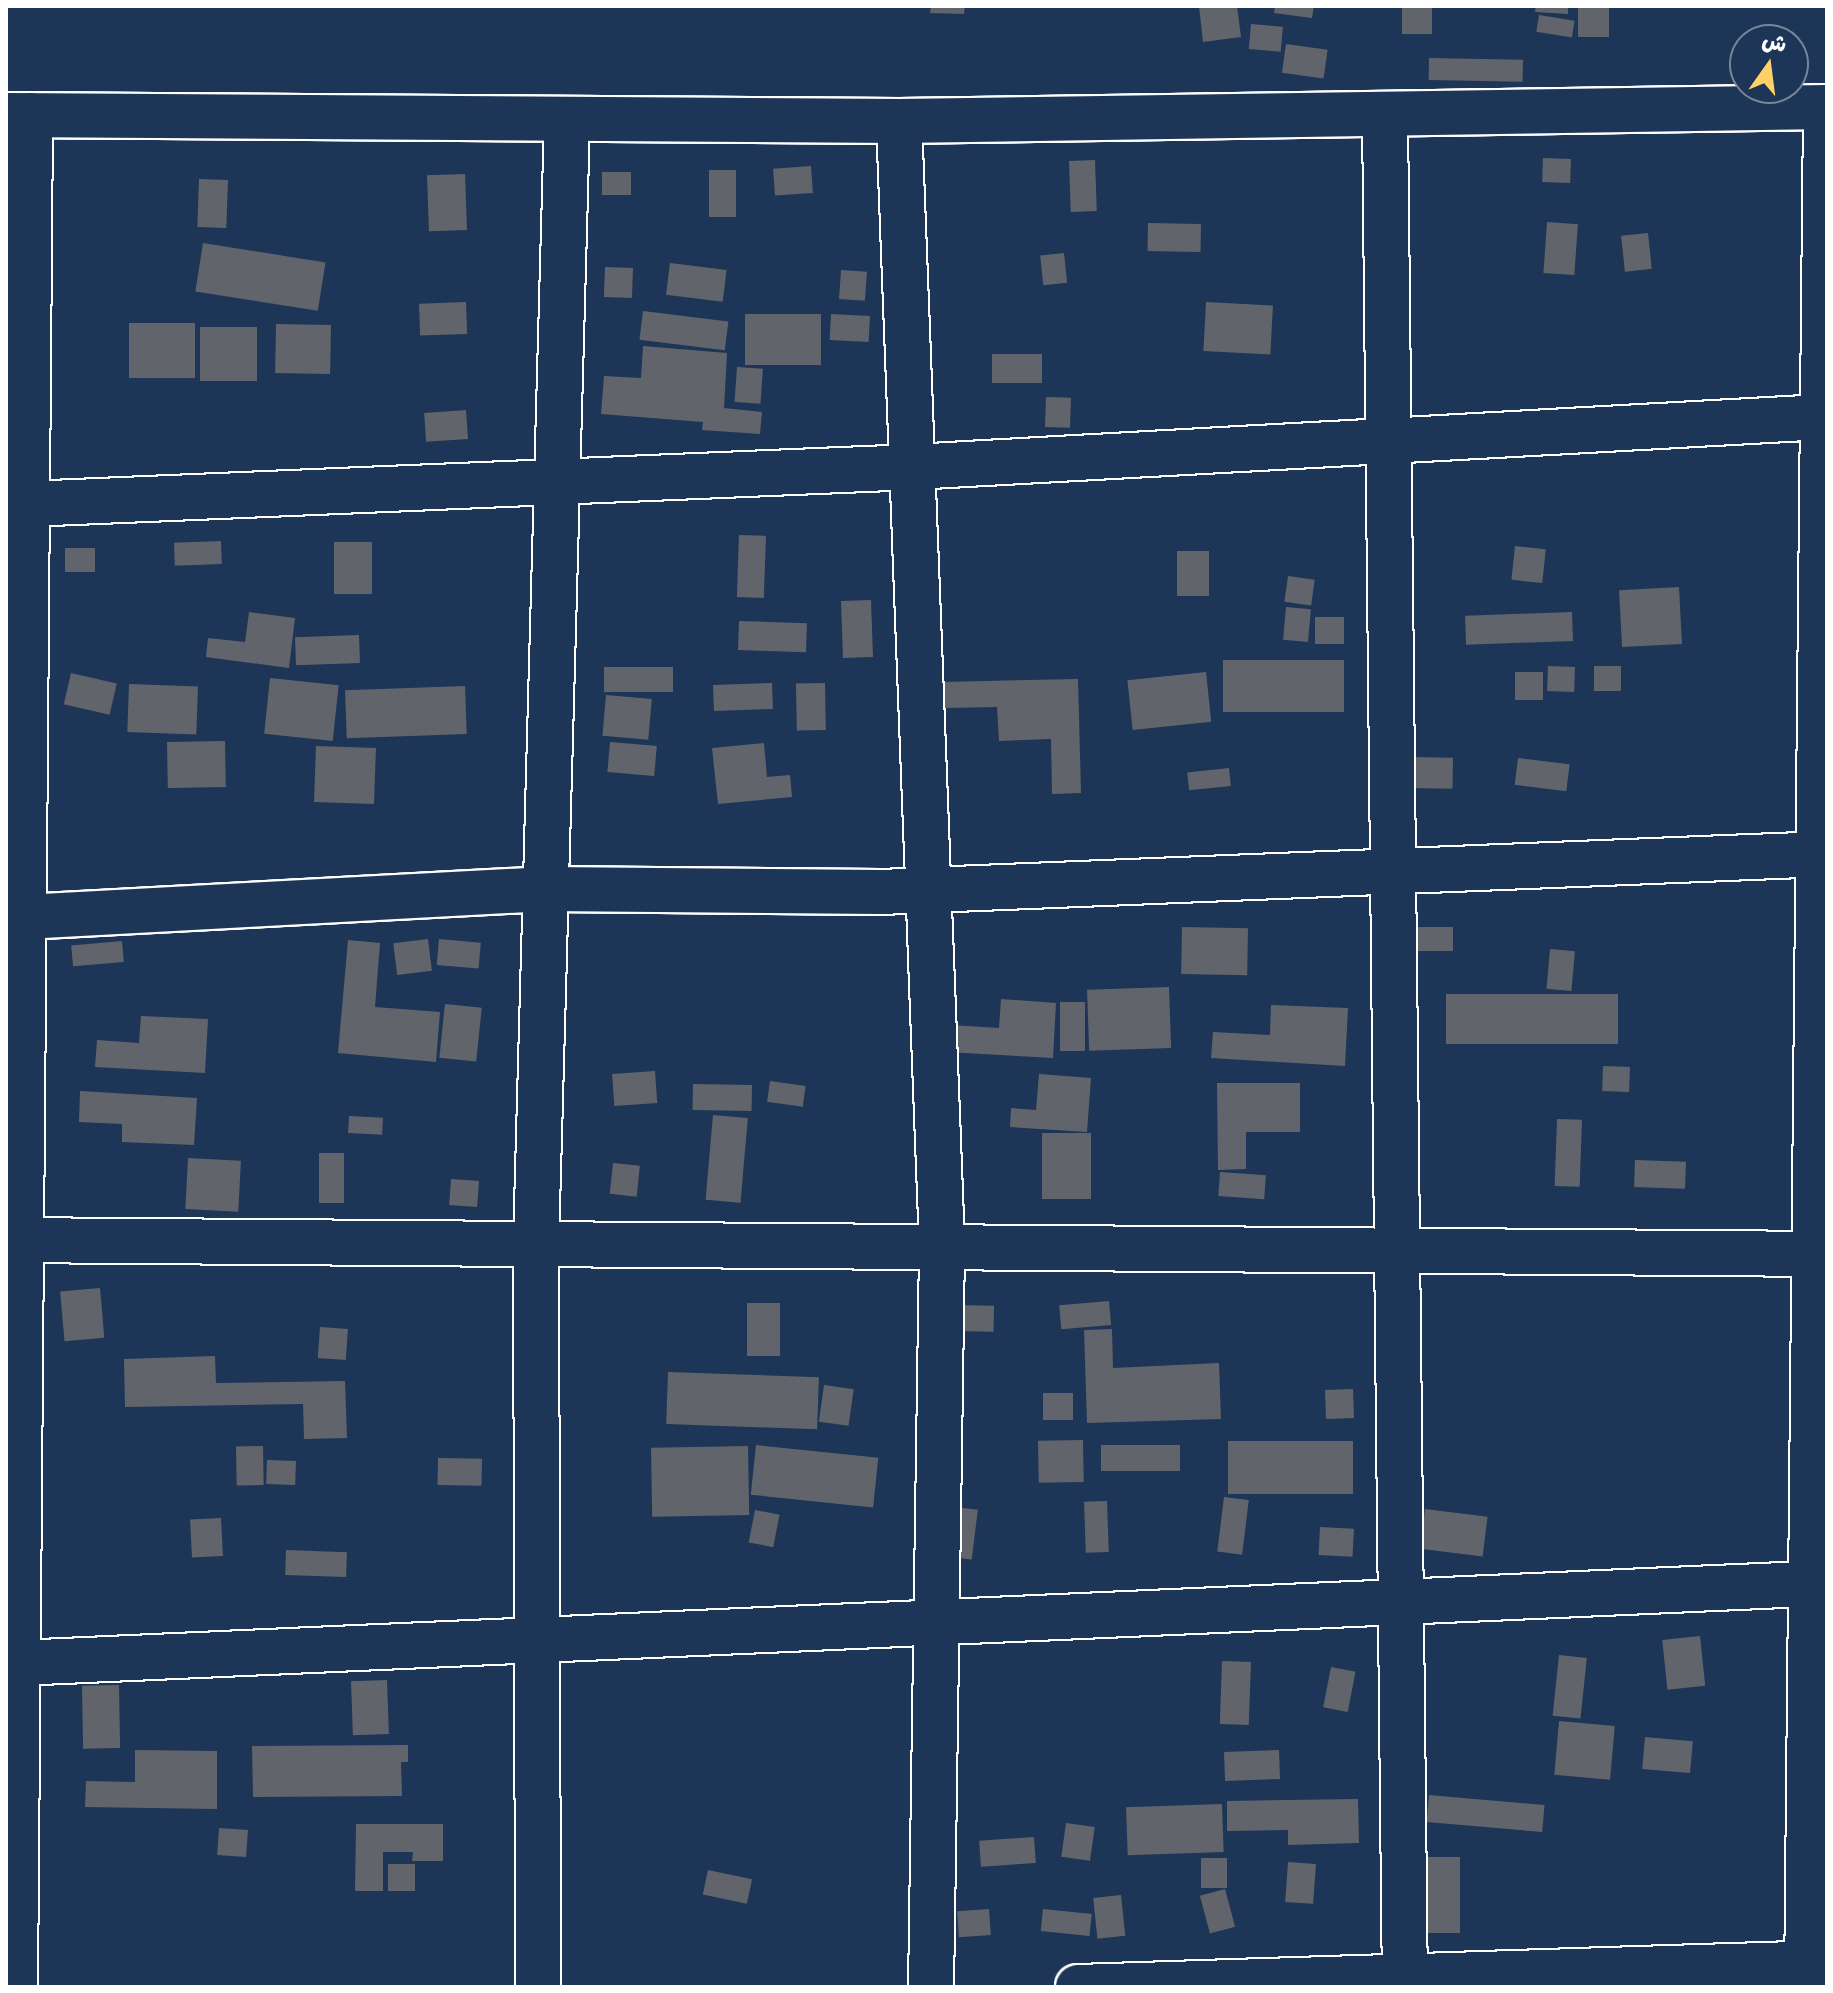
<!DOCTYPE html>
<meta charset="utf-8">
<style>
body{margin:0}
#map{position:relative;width:1833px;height:1993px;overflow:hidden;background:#1d3557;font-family:"Comic Neue","Playpen Sans Arabic",sans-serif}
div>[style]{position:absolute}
.building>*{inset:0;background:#61656b;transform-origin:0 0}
.roads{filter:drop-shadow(2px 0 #fff) drop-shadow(-2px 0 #fff) drop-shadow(0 2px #fff) drop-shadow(0 -2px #fff)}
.street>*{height:44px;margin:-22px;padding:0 22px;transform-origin:22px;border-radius:22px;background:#1d3557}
span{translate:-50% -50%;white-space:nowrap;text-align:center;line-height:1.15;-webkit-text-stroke:7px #1d3557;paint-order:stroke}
.frame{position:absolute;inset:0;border:8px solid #fff;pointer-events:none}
.north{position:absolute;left:1729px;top:24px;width:80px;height:80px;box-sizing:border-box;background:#1d3557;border:2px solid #77869a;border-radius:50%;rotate:14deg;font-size:22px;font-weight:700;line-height:32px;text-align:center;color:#fff}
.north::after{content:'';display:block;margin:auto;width:28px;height:36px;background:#ffd166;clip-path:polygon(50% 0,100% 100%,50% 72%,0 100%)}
</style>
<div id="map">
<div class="building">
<div style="clip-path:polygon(931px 6px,965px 6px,964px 14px,930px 13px)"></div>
<div style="clip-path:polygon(1199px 6px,1237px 6px,1241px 37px,1203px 42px)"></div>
<div style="clip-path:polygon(1275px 6px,1314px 6px,1312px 18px,1274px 13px)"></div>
<div style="left:1402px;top:6px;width:30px;height:28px"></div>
<div style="clip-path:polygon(1536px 6px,1568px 6px,1568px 14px,1535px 12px)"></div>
<div style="left:1578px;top:8px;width:31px;height:29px"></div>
<div style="left:1539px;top:15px;width:36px;height:17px;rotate:9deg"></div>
<div style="left:1251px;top:24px;width:32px;height:25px;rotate:5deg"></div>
<div style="left:1286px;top:44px;width:42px;height:29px;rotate:8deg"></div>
<div style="left:1429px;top:58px;width:94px;height:22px;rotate:1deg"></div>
<div style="left:1543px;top:158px;width:28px;height:24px;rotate:2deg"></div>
<div style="left:1095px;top:160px;width:51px;height:26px;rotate:88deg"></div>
<div style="left:811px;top:166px;width:27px;height:38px;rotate:86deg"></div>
<div style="left:709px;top:170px;width:27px;height:47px"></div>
<div style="left:602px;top:172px;width:29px;height:23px"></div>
<div style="left:465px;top:174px;width:56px;height:38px;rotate:88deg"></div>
<div style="left:199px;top:179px;width:29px;height:48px;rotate:2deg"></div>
<div style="left:1547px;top:222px;width:31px;height:51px;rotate:4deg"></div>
<div style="left:1148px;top:223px;width:53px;height:28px;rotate:1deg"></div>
<div style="left:1648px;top:233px;width:36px;height:27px;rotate:84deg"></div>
<div style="left:203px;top:243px;width:124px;height:49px;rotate:9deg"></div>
<div style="left:1064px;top:253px;width:30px;height:24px;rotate:84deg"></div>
<div style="left:670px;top:263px;width:57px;height:32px;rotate:7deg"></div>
<div style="left:605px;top:267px;width:28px;height:30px;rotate:2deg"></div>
<div style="left:841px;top:270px;width:26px;height:29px;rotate:4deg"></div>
<div style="left:466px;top:302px;width:32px;height:47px;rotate:88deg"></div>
<div style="left:1206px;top:302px;width:67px;height:49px;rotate:3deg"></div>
<div style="left:643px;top:311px;width:86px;height:29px;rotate:7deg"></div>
<div style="left:745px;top:314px;width:76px;height:51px"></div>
<div style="left:831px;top:314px;width:39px;height:26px;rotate:3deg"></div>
<div style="left:129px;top:323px;width:66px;height:55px"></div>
<div style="left:276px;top:324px;width:55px;height:49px;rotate:1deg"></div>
<div style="left:200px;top:327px;width:57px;height:54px"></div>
<div style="clip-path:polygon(643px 346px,727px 353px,724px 408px,762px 412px,760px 434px,702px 430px,703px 422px,601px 414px,604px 376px,641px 378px)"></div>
<div style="left:1042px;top:354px;width:29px;height:50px;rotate:90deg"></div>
<div style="left:737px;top:367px;width:26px;height:35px;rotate:4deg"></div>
<div style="left:1046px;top:397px;width:25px;height:30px;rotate:2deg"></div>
<div style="left:466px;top:410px;width:29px;height:42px;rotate:86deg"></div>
<div style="left:739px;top:535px;width:27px;height:62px;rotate:2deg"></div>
<div style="left:221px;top:541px;width:23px;height:47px;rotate:88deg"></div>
<div style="left:334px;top:542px;width:38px;height:52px"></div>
<div style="left:1515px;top:546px;width:31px;height:34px;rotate:6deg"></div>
<div style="left:65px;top:548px;width:30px;height:24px"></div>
<div style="left:1177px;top:551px;width:32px;height:45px"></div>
<div style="left:1288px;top:576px;width:27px;height:26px;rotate:8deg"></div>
<div style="left:1679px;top:587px;width:57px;height:60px;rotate:87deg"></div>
<div style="left:871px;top:600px;width:57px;height:30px;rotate:88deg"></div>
<div style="left:1286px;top:607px;width:25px;height:33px;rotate:5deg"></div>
<div style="clip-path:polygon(249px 612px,295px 618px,289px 668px,206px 657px,208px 638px,245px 642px)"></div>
<div style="left:1572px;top:612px;width:29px;height:107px;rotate:88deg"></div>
<div style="left:1315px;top:617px;width:29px;height:27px"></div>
<div style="left:739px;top:621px;width:68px;height:29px;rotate:2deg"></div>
<div style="left:359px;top:635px;width:28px;height:64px;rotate:88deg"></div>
<div style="left:1223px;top:660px;width:121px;height:52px"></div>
<div style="left:1548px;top:666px;width:27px;height:25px;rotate:2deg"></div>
<div style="left:1594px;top:666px;width:27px;height:25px"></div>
<div style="left:673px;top:667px;width:25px;height:69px;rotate:90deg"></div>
<div style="left:1206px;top:672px;width:50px;height:79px;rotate:84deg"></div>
<div style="left:1543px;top:672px;width:28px;height:28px;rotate:90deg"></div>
<div style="left:71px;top:673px;width:47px;height:32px;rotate:13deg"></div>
<div style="left:270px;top:678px;width:69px;height:56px;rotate:6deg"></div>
<div style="clip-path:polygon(1078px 679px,1081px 793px,1052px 794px,1051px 739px,999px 741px,997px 707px,943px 708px,942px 682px)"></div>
<div style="left:772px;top:683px;width:26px;height:59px;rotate:88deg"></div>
<div style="left:825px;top:683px;width:47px;height:29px;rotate:89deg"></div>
<div style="left:129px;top:684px;width:69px;height:48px;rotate:2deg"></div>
<div style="left:465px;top:686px;width:48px;height:120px;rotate:88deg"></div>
<div style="left:606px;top:695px;width:46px;height:41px;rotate:5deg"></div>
<div style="left:225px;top:741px;width:46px;height:58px;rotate:89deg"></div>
<div style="left:610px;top:742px;width:47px;height:30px;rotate:5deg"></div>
<div style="clip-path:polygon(764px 743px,767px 777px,790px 775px,792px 797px,718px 804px,712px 748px)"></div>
<div style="left:316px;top:746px;width:60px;height:56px;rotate:2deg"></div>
<div style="left:1411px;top:757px;width:42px;height:31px;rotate:1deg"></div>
<div style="left:1518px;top:758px;width:52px;height:27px;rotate:7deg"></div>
<div style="left:1229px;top:768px;width:18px;height:42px;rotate:84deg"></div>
<div style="left:1182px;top:927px;width:66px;height:47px;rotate:1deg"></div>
<div style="left:1415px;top:927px;width:38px;height:24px"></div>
<div style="left:428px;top:939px;width:32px;height:35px;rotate:83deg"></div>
<div style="left:439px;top:939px;width:42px;height:26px;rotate:5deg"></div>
<div style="clip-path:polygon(348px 940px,380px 943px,375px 1007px,440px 1012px,436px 1062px,338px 1053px)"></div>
<div style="left:122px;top:941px;width:21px;height:51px;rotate:85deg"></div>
<div style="left:1550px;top:949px;width:25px;height:40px;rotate:5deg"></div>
<div style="left:1169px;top:987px;width:61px;height:82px;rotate:88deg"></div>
<div style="left:1618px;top:994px;width:50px;height:172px;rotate:90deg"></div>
<div style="clip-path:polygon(1001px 999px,1056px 1003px,1053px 1058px,947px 1052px,950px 1025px,999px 1028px)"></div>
<div style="left:1060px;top:1002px;width:25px;height:49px"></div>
<div style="left:445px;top:1004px;width:37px;height:54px;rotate:6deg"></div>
<div style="clip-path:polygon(1271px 1005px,1348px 1008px,1345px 1066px,1211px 1058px,1213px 1032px,1270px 1035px)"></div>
<div style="clip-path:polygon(141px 1016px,208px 1019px,205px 1073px,95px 1067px,97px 1040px,139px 1043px)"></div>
<div style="left:1603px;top:1066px;width:27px;height:25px;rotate:2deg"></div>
<div style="left:655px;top:1071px;width:32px;height:43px;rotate:86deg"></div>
<div style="clip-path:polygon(1039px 1074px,1091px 1078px,1087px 1132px,1010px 1127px,1011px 1108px,1036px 1110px)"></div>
<div style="left:770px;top:1081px;width:36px;height:21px;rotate:8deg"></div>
<div style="clip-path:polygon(1217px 1083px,1300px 1083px,1300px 1132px,1246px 1132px,1246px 1169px,1218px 1170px)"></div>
<div style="left:693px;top:1084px;width:59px;height:26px;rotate:1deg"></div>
<div style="clip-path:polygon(80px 1091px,197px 1098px,194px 1145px,122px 1142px,122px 1124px,79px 1122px)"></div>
<div style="left:713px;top:1115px;width:35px;height:85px;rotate:5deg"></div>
<div style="left:349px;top:1116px;width:34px;height:17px;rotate:3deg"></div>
<div style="left:1557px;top:1119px;width:25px;height:67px;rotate:2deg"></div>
<div style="left:1042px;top:1133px;width:49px;height:66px"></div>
<div style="left:319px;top:1153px;width:25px;height:50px"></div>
<div style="left:188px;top:1158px;width:53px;height:51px;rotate:3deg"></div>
<div style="left:1635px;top:1160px;width:51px;height:27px;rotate:2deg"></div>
<div style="left:613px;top:1163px;width:27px;height:31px;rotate:6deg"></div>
<div style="left:1220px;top:1172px;width:46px;height:24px;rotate:4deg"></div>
<div style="left:451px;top:1179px;width:28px;height:26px;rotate:4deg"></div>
<div style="left:100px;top:1288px;width:50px;height:40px;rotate:85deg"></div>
<div style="left:1109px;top:1301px;width:24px;height:50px;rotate:85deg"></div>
<div style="left:747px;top:1303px;width:33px;height:53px"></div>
<div style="left:953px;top:1305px;width:41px;height:26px;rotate:1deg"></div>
<div style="left:320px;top:1327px;width:28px;height:31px;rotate:4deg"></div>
<div style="clip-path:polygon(1112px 1329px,1113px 1368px,1219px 1363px,1221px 1419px,1087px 1423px,1084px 1330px)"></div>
<div style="clip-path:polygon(215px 1356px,216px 1383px,345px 1381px,347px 1438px,304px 1439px,303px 1404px,125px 1407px,124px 1359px)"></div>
<div style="left:668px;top:1372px;width:151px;height:52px;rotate:2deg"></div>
<div style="left:824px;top:1385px;width:30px;height:37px;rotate:8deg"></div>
<div style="left:1353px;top:1389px;width:29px;height:28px;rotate:88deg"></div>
<div style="left:1043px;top:1393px;width:30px;height:27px"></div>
<div style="left:1083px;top:1440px;width:42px;height:45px;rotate:89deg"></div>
<div style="left:1353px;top:1441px;width:53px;height:125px;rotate:90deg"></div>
<div style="left:756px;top:1445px;width:123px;height:50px;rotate:6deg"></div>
<div style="left:1101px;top:1445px;width:79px;height:26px"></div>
<div style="left:263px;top:1446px;width:39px;height:27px;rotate:89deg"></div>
<div style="left:748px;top:1446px;width:69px;height:97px;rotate:89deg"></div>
<div style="left:438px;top:1458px;width:44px;height:27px;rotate:1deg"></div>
<div style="left:267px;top:1460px;width:29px;height:24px;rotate:2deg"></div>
<div style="left:1224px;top:1497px;width:25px;height:55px;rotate:7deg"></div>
<div style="left:1107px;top:1501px;width:51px;height:23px;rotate:88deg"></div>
<div style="left:955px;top:1507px;width:23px;height:50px;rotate:7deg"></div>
<div style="left:1425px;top:1509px;width:63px;height:40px;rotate:7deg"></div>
<div style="left:755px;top:1510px;width:25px;height:33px;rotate:11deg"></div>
<div style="left:221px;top:1518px;width:38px;height:31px;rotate:87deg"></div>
<div style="left:1320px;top:1527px;width:34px;height:28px;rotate:3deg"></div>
<div style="left:286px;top:1550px;width:61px;height:25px;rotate:2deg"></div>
<div style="left:1700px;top:1636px;width:50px;height:38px;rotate:84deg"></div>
<div style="left:1559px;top:1655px;width:28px;height:61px;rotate:6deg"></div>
<div style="left:1222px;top:1661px;width:29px;height:63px;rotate:2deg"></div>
<div style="left:1331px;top:1667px;width:25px;height:41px;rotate:11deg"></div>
<div style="left:387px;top:1680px;width:54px;height:36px;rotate:88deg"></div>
<div style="left:119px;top:1685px;width:63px;height:37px;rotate:89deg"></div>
<div style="left:1559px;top:1721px;width:56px;height:54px;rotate:5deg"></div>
<div style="left:1645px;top:1737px;width:48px;height:32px;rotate:5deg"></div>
<div style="clip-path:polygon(408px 1745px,408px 1762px,401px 1762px,402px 1796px,253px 1797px,252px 1746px)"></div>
<div style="clip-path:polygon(135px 1750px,217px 1751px,217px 1809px,85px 1807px,86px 1781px,135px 1782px)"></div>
<div style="left:1279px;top:1750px;width:29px;height:55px;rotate:88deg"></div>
<div style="left:1429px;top:1795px;width:116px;height:27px;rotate:5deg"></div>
<div style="clip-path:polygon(1358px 1799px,1359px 1843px,1288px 1845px,1288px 1830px,1227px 1831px,1227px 1801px)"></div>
<div style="left:1222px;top:1804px;width:48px;height:96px;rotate:88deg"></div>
<div style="left:1066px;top:1823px;width:29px;height:34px;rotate:8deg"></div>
<div style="clip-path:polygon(356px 1824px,443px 1824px,443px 1861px,412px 1861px,413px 1852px,383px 1852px,383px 1891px,355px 1891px)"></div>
<div style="left:219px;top:1828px;width:29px;height:27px;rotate:4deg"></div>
<div style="left:1034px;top:1837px;width:26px;height:55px;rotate:86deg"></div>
<div style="left:1423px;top:1857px;width:37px;height:76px"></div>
<div style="left:1201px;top:1858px;width:26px;height:30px"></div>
<div style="left:1288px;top:1862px;width:28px;height:40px;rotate:4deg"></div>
<div style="left:388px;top:1864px;width:27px;height:27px"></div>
<div style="left:708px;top:1870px;width:45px;height:25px;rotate:12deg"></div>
<div style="left:1225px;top:1889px;width:39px;height:26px;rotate:75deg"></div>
<div style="left:1121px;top:1895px;width:41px;height:28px;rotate:84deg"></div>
<div style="left:989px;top:1909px;width:26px;height:32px;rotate:86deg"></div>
<div style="left:1043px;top:1909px;width:49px;height:22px;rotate:6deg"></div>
</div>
<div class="roads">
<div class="street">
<div style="left:1385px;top:114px;width:1873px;rotate:89.39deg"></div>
<div style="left:6px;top:115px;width:893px;rotate:0.38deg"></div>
<div style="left:899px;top:121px;width:928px;rotate:-0.86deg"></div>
<div style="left:899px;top:121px;width:1128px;rotate:87.81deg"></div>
<div style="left:942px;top:1248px;width:739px;rotate:90.85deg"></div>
<div style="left:27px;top:504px;width:886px;rotate:-2.39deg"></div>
<div style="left:912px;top:467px;width:912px;rotate:-3.14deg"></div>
<div style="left:24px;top:917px;width:523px;rotate:-3.07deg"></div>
<div style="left:546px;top:889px;width:334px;rotate:0.5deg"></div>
<div style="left:880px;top:892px;width:948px;rotate:-2.3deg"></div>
<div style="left:6px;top:1240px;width:1821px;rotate:0.44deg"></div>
<div style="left:18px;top:1663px;width:1811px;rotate:-2.53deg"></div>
<div style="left:15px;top:1987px;width:1872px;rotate:-89.54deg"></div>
<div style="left:538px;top:1987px;width:743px;rotate:-90.15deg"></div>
<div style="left:536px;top:1244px;width:1125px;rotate:-88.42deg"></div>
<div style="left:1078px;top:1987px;width:749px;rotate:-1.84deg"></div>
<div style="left:1807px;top:1987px;width:1880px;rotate:-89.42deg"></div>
</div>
</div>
<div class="frame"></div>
<div class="north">ش</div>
</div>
